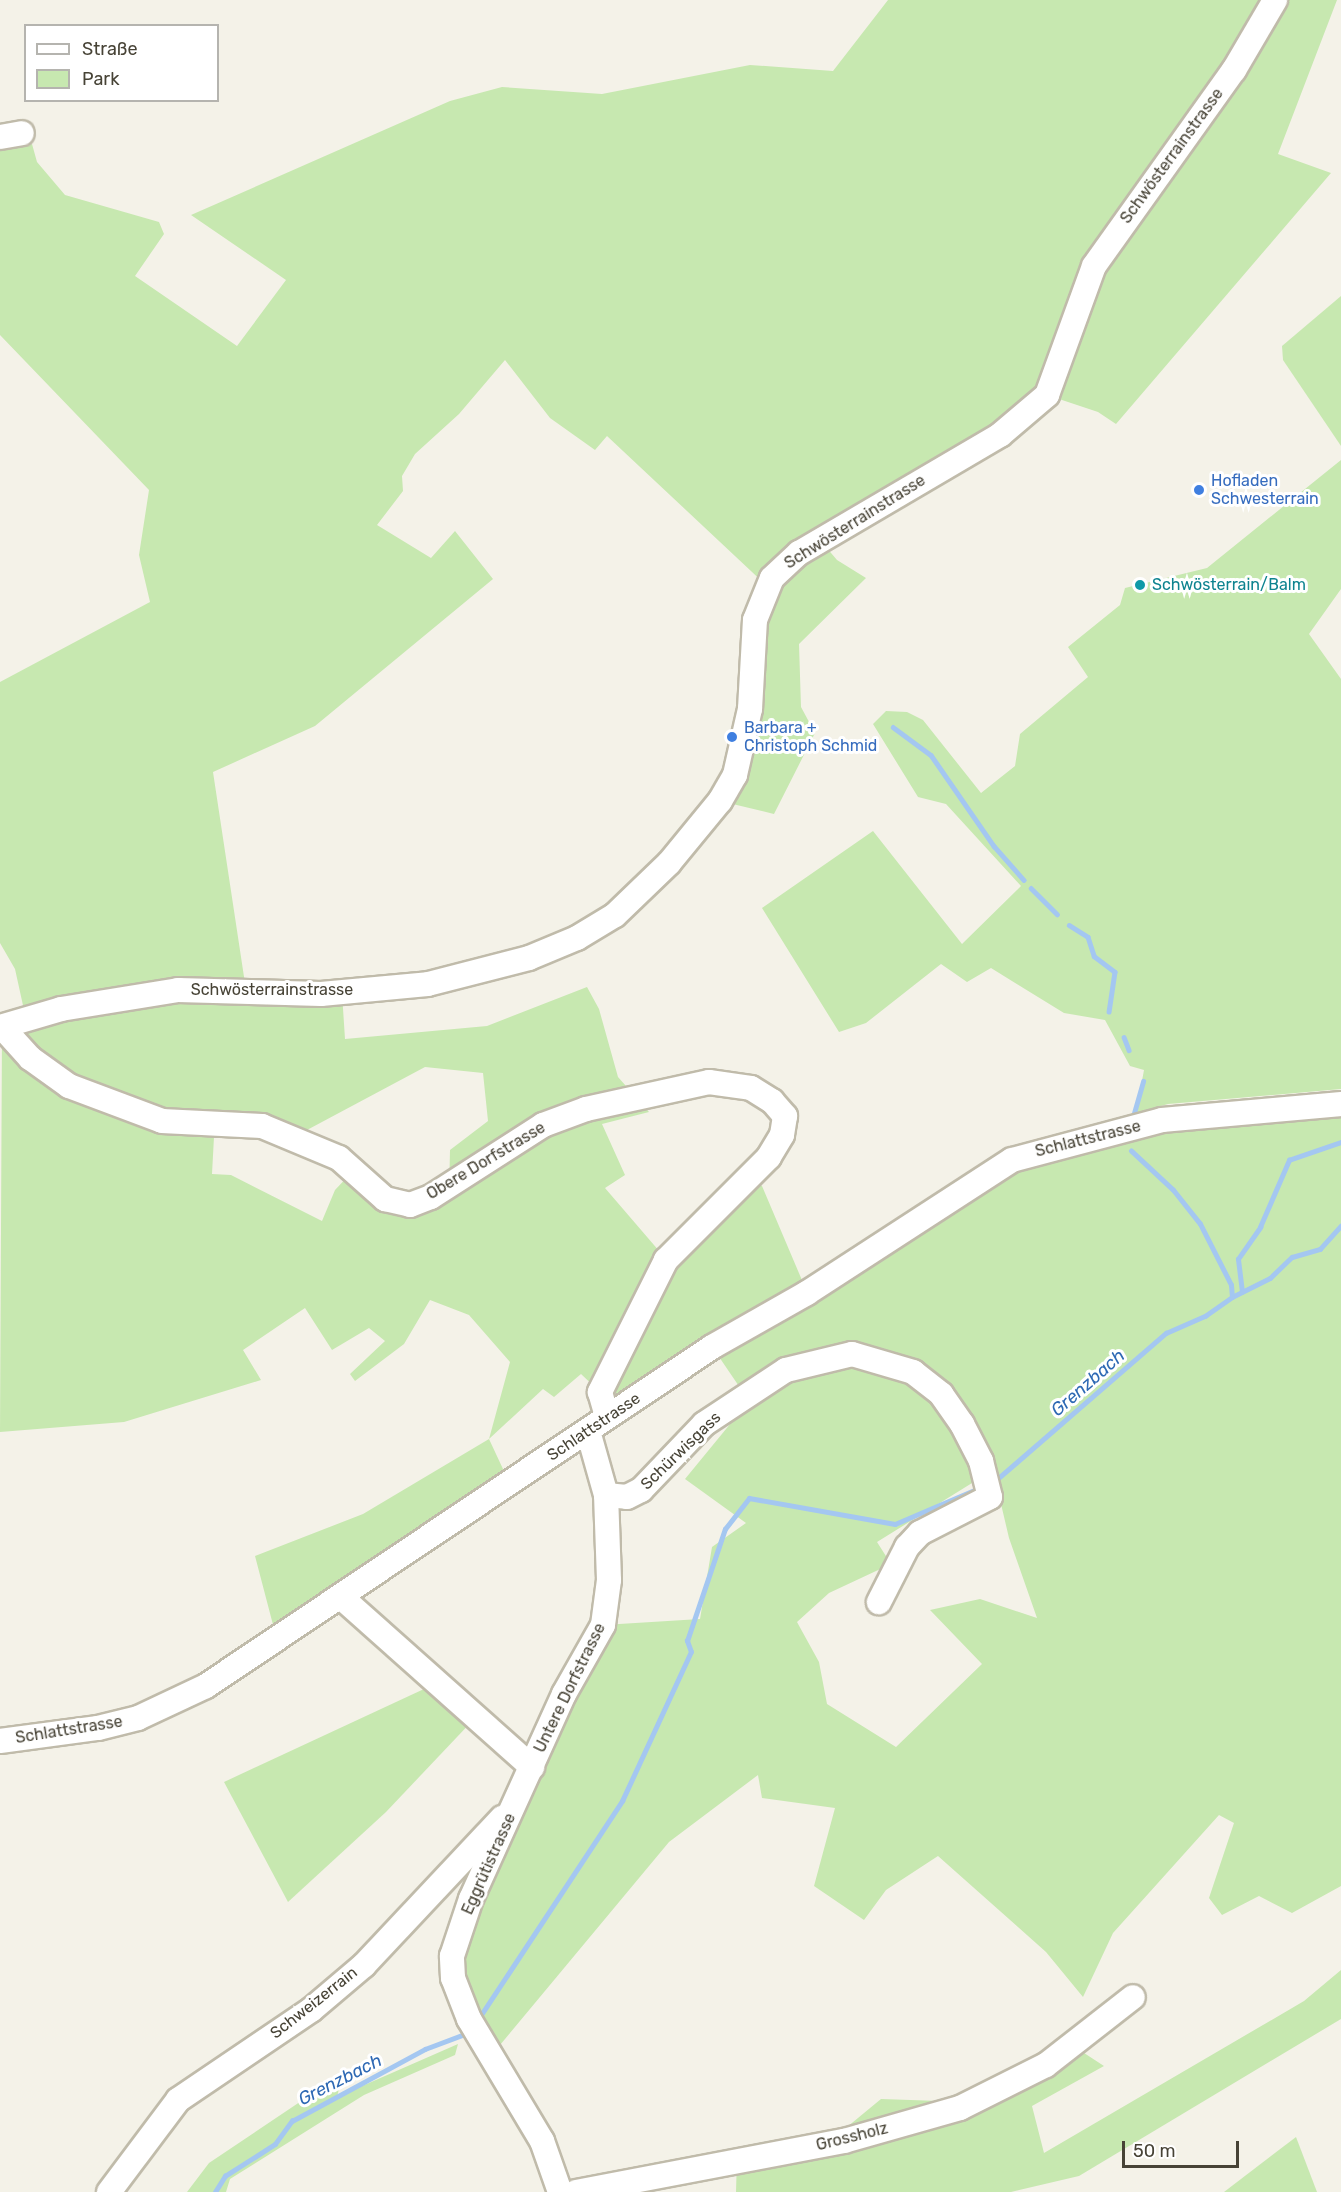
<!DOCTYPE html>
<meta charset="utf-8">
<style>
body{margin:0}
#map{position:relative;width:1341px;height:2192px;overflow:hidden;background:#f4f2e8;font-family:Rubik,sans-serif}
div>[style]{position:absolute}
.green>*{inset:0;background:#c7e8b0}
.stream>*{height:4.5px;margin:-2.25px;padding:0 2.25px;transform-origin:2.25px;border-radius:2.25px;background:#a4c7f1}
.roads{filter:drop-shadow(2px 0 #c0bbaa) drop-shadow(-2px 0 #c0bbaa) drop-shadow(0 2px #c0bbaa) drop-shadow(0 -2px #c0bbaa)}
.minor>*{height:24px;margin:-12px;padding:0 12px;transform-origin:12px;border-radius:12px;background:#fff}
.dots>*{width:16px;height:16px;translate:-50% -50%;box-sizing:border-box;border:3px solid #fff;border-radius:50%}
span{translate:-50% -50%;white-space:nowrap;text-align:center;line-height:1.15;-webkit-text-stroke:6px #fff;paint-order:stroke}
.street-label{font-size:16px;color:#474336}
.shop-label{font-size:16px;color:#366cbe}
.left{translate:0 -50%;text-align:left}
.culture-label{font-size:16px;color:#0d838f}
.water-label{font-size:18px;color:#2e69b4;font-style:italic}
.legend{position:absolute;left:24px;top:24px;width:195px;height:78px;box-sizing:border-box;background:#fff;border:2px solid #b5b4af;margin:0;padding:8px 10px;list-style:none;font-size:18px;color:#474336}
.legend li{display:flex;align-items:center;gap:12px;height:30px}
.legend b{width:30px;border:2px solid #b5b4af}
.scale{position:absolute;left:1122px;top:2141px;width:117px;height:27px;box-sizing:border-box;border:3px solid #474336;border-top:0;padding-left:8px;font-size:18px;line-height:21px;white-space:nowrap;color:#474336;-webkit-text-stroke:4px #fff;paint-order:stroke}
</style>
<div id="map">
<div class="green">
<div style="clip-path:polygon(evenodd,888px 0,1337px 0,1278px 154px,1331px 173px,1116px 424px,1098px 412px,1047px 395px,820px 540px,837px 560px,866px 578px,799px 644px,801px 707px,815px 733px,774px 814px,720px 801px,767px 586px,607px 436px,595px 450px,550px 418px,505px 360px,459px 414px,415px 454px,402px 476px,403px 491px,377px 525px,431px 558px,455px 531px,493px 579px,315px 726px,213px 772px,246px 990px,342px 993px,345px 1039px,487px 1026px,587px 987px,599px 1009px,618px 1077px,649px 1112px,602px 1124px,625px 1175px,605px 1188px,666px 1259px,750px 1177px,762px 1186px,807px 1292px,985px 1174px,1093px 1136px,1341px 1115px,1341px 1886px,1292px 1913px,1259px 1896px,1222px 1915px,1209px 1898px,1234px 1823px,1219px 1815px,1113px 1933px,1083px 1997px,1046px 1952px,938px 1856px,886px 1890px,864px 1920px,814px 1886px,835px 1808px,762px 1798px,758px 1775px,669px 1842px,495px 2051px,452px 1956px,603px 1625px,700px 1619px,712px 1547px,746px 1523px,685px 1479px,749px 1401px,713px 1348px,607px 1417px,600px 1392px,581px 1374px,554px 1397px,543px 1389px,489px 1439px,510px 1484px,277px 1640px,255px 1556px,363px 1514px,489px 1439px,510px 1362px,469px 1315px,430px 1300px,404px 1344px,355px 1381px,350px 1374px,385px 1341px,369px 1328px,332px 1350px,305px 1308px,243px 1350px,261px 1380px,124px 1422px,0 1432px,2px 1027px,26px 1019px,15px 969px,0 943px,0 682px,150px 602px,139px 555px,149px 490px,0 335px,0 149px,32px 144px,37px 162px,65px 195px,159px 222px,164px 234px,135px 276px,237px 346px,286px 280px,191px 215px,450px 101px,502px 87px,602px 94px,750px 65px,833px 71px,888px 0,425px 1067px,483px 1073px,488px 1121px,450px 1150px,449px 1195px,385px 1199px,353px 1171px,335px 1190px,322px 1221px,231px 1175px,212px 1174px,214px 1137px,262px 1126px,292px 1138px,425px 1067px,888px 0,993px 1470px,1009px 1538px,1037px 1618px,980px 1599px,930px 1610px,982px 1664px,896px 1747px,827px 1704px,819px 1662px,797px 1622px,829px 1593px,891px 1564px,877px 1542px,993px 1470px)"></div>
<div style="clip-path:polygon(1341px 296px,1341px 446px,1283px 360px,1282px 346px)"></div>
<div style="clip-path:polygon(1341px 460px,1341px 589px,1309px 634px,1341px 679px,1341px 1089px,1168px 1104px,1136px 1113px,1144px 1070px,1130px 1066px,1105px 1020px,1064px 1013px,991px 968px,967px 982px,941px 964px,866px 1023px,839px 1032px,762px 908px,873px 831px,962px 944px,1021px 886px,946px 804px,918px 797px,873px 724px,886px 711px,907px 712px,923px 720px,981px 793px,1015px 766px,1020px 734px,1088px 677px,1068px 647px,1120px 605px,1125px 588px,1207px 568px)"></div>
<div style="clip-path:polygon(424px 1689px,445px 1693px,475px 1718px,386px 1812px,288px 1902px,224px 1782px)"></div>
<div style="clip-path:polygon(1341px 1970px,1341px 2019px,1079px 2176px,1011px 2192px,736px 2192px,737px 2156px,841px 2132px,881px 2099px,940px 2101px,1081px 2051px,1104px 2066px,1032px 2106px,1044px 2153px,1304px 2001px)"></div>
<div style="clip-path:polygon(458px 2044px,455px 2055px,364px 2095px,230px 2179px,226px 2192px,187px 2192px,209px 2163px,343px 2073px,337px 2097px)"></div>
<div style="clip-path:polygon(1296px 2137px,1317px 2192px,1224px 2192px)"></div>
</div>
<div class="stream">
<div style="left:893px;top:727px;width:47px;rotate:36.4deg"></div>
<div style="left:931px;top:755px;width:111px;rotate:55.3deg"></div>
<div style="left:994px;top:846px;width:45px;rotate:48.6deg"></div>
<div style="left:1031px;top:888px;width:37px;rotate:45deg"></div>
<div style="left:1069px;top:925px;width:22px;rotate:32deg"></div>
<div style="left:1088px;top:937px;width:20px;rotate:72deg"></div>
<div style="left:1094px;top:956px;width:26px;rotate:37deg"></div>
<div style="left:1115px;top:972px;width:40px;rotate:98.5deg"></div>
<div style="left:1124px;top:1037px;width:14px;rotate:69deg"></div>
<div style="left:1134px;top:1113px;width:33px;rotate:-74deg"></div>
<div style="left:1242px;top:1292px;width:33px;rotate:-97deg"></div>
<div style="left:1238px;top:1259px;width:39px;rotate:-55deg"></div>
<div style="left:1260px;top:1227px;width:73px;rotate:-66.6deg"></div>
<div style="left:1289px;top:1160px;width:55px;rotate:-19.1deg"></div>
<div style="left:1232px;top:1297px;width:42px;rotate:-26.6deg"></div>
<div style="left:1270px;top:1278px;width:30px;rotate:-44deg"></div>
<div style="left:1292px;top:1257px;width:29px;rotate:-16deg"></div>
<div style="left:1320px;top:1249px;width:31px;rotate:-48deg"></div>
<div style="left:995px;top:1481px;width:226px;rotate:-40.9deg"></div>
<div style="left:1166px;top:1333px;width:43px;rotate:-23.6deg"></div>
<div style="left:1205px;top:1316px;width:33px;rotate:-35deg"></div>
<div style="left:1232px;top:1297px;width:12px;rotate:-95deg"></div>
<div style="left:1231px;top:1285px;width:68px;rotate:-116.9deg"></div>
<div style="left:1200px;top:1224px;width:43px;rotate:-128.5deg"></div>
<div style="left:1173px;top:1190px;width:57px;rotate:-137.1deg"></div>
<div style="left:479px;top:2018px;width:260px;rotate:-56.6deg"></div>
<div style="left:622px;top:1801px;width:164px;rotate:-65.2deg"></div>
<div style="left:691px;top:1652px;width:12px;rotate:-110deg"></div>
<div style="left:687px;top:1641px;width:118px;rotate:-71.3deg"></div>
<div style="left:725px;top:1529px;width:39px;rotate:-52deg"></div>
<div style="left:749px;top:1498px;width:148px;rotate:10.1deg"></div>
<div style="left:895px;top:1524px;width:91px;rotate:-23.2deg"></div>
<div style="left:215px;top:2192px;width:19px;rotate:-58deg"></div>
<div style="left:225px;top:2176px;width:59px;rotate:-32.6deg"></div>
<div style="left:275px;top:2144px;width:29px;rotate:-54deg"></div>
<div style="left:292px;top:2121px;width:151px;rotate:-28.4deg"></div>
<div style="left:425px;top:2049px;width:43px;rotate:-20.6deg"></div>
</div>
<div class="roads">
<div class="minor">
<div style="left:0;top:137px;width:22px;rotate:-10deg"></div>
<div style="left:0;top:1027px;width:64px;rotate:-16.4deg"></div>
<div style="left:61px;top:1009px;width:119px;rotate:-9.2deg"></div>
<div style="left:178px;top:990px;width:143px;rotate:1.6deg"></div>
<div style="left:321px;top:994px;width:107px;rotate:-5.3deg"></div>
<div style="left:428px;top:984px;width:104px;rotate:-14.4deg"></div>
<div style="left:529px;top:958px;width:52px;rotate:-22.6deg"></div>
<div style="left:577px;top:938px;width:44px;rotate:-31.2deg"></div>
<div style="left:615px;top:915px;width:75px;rotate:-43.9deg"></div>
<div style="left:669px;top:863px;width:80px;rotate:-50.6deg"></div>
<div style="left:720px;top:801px;width:30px;rotate:-60deg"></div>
<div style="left:735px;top:775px;width:68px;rotate:-77.2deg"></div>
<div style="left:750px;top:709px;width:89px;rotate:-86.8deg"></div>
<div style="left:755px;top:620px;width:45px;rotate:-68deg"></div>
<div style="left:772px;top:578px;width:37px;rotate:-43deg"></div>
<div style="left:799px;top:553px;width:233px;rotate:-30.4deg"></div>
<div style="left:1000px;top:435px;width:62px;rotate:-40.4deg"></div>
<div style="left:1047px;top:395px;width:137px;rotate:-70deg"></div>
<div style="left:1094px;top:266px;width:241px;rotate:-54.5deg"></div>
<div style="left:1234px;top:70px;width:81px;rotate:-59.6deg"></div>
<div style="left:2px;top:1027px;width:42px;rotate:47.9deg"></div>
<div style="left:30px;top:1058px;width:48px;rotate:35.7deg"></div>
<div style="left:69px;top:1086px;width:99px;rotate:20.6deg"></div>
<div style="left:162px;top:1121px;width:100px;rotate:2.9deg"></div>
<div style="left:262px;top:1126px;width:83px;rotate:22.6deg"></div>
<div style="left:339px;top:1158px;width:62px;rotate:41.7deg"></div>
<div style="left:385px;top:1199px;width:26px;rotate:13deg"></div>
<div style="left:410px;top:1205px;width:22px;rotate:-21deg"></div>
<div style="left:431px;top:1197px;width:133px;rotate:-32.7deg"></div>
<div style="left:543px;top:1125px;width:46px;rotate:-20.4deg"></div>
<div style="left:586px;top:1109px;width:126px;rotate:-12.4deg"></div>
<div style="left:709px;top:1082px;width:42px;rotate:8.1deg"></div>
<div style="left:751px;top:1088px;width:25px;rotate:32deg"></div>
<div style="left:772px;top:1101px;width:20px;rotate:49deg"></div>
<div style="left:785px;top:1116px;width:19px;rotate:99deg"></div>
<div style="left:782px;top:1135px;width:26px;rotate:121deg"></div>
<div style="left:769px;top:1157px;width:146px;rotate:135deg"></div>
<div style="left:666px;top:1260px;width:148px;rotate:116.6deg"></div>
<div style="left:600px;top:1392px;width:26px;rotate:74deg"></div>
<div style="left:606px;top:1495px;width:21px;rotate:5deg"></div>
<div style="left:627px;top:1497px;width:16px;rotate:-27deg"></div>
<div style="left:641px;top:1490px;width:91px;rotate:-46.3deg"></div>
<div style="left:704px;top:1424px;width:98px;rotate:-33.4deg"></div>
<div style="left:786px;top:1370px;width:68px;rotate:-13.6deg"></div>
<div style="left:852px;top:1354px;width:64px;rotate:16.4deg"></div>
<div style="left:913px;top:1372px;width:36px;rotate:38deg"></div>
<div style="left:941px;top:1394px;width:37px;rotate:55deg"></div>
<div style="left:962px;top:1424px;width:42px;rotate:62.8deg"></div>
<div style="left:981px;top:1461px;width:37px;rotate:76deg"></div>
<div style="left:990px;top:1497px;width:79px;rotate:152.8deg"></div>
<div style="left:920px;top:1533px;width:19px;rotate:133deg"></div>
<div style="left:907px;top:1547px;width:62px;rotate:117deg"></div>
<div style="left:341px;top:1597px;width:256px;rotate:41.7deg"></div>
<div style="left:0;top:1741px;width:99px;rotate:-7.6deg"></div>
<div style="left:98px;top:1728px;width:41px;rotate:-14deg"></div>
<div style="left:138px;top:1718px;width:75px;rotate:-25.2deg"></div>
<div style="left:206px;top:1686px;width:609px;rotate:-33.82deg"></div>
<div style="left:712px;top:1347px;width:109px;rotate:-29.6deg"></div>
<div style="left:807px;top:1293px;width:244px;rotate:-33deg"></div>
<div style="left:1012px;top:1160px;width:155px;rotate:-14.9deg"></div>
<div style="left:1162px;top:1120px;width:180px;rotate:-5.1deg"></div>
<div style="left:109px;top:2192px;width:115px;rotate:-53.1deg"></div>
<div style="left:178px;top:2100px;width:161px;rotate:-34.1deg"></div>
<div style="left:311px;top:2010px;width:70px;rotate:-40.3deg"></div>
<div style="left:364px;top:1965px;width:202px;rotate:-46.8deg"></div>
<div style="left:560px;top:2192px;width:54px;rotate:-109.4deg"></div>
<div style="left:542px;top:2141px;width:142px;rotate:-120.9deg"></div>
<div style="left:469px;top:2019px;width:44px;rotate:-111.3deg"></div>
<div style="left:453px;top:1978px;width:22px;rotate:-93deg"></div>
<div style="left:452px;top:1956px;width:60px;rotate:-71.6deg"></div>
<div style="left:471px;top:1899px;width:225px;rotate:-65.6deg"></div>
<div style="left:564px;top:1694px;width:79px;rotate:-60.5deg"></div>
<div style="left:603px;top:1625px;width:45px;rotate:-82.4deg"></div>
<div style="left:609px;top:1580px;width:85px;rotate:-92deg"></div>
<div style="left:606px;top:1495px;width:66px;rotate:-105.7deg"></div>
<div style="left:576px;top:2192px;width:273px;rotate:-10.8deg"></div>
<div style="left:844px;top:2141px;width:121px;rotate:-15.9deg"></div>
<div style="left:960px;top:2108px;width:96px;rotate:-26.6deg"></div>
<div style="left:1046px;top:2065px;width:110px;rotate:-38deg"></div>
</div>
</div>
<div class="dots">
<div style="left:1199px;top:490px;background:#3f7fe0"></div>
<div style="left:1140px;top:585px;background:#0f9aa8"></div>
<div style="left:732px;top:737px;background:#3f7fe0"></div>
</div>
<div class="street-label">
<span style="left:1172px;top:156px;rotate:-54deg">Schwösterrainstrasse</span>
<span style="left:855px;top:522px;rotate:-32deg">Schwösterrainstrasse</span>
<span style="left:272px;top:990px">Schwösterrainstrasse</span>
<span style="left:1088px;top:1139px;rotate:-14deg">Schlattstrasse</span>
<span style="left:486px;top:1161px;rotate:-31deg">Obere Dorfstrasse</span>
<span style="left:594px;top:1427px;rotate:-34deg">Schlattstrasse</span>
<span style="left:681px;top:1451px;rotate:-44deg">Schürwisgass</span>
<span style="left:570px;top:1688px;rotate:-64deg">Untere Dorfstrasse</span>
<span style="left:69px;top:1730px;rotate:-9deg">Schlattstrasse</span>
<span style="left:489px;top:1864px;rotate:-66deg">Eggrütistrasse</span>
<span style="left:314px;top:2003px;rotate:-38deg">Schweizerrain</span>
<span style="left:852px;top:2137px;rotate:-14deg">Grossholz</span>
</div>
<div class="shop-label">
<span class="left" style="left:1211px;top:490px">Hofladen<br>Schwesterrain</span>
<span class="left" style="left:744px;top:737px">Barbara +<br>Christoph Schmid</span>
</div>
<div class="culture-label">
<span class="left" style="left:1152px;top:585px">Schwösterrain/Balm</span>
</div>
<div class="water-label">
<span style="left:1088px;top:1383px;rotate:-41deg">Grenzbach</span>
<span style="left:340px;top:2080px;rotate:-27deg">Grenzbach</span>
</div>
<ul class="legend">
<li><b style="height:8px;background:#fff"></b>Straße</li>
<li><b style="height:16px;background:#c7e8b0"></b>Park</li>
</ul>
<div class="scale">50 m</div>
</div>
